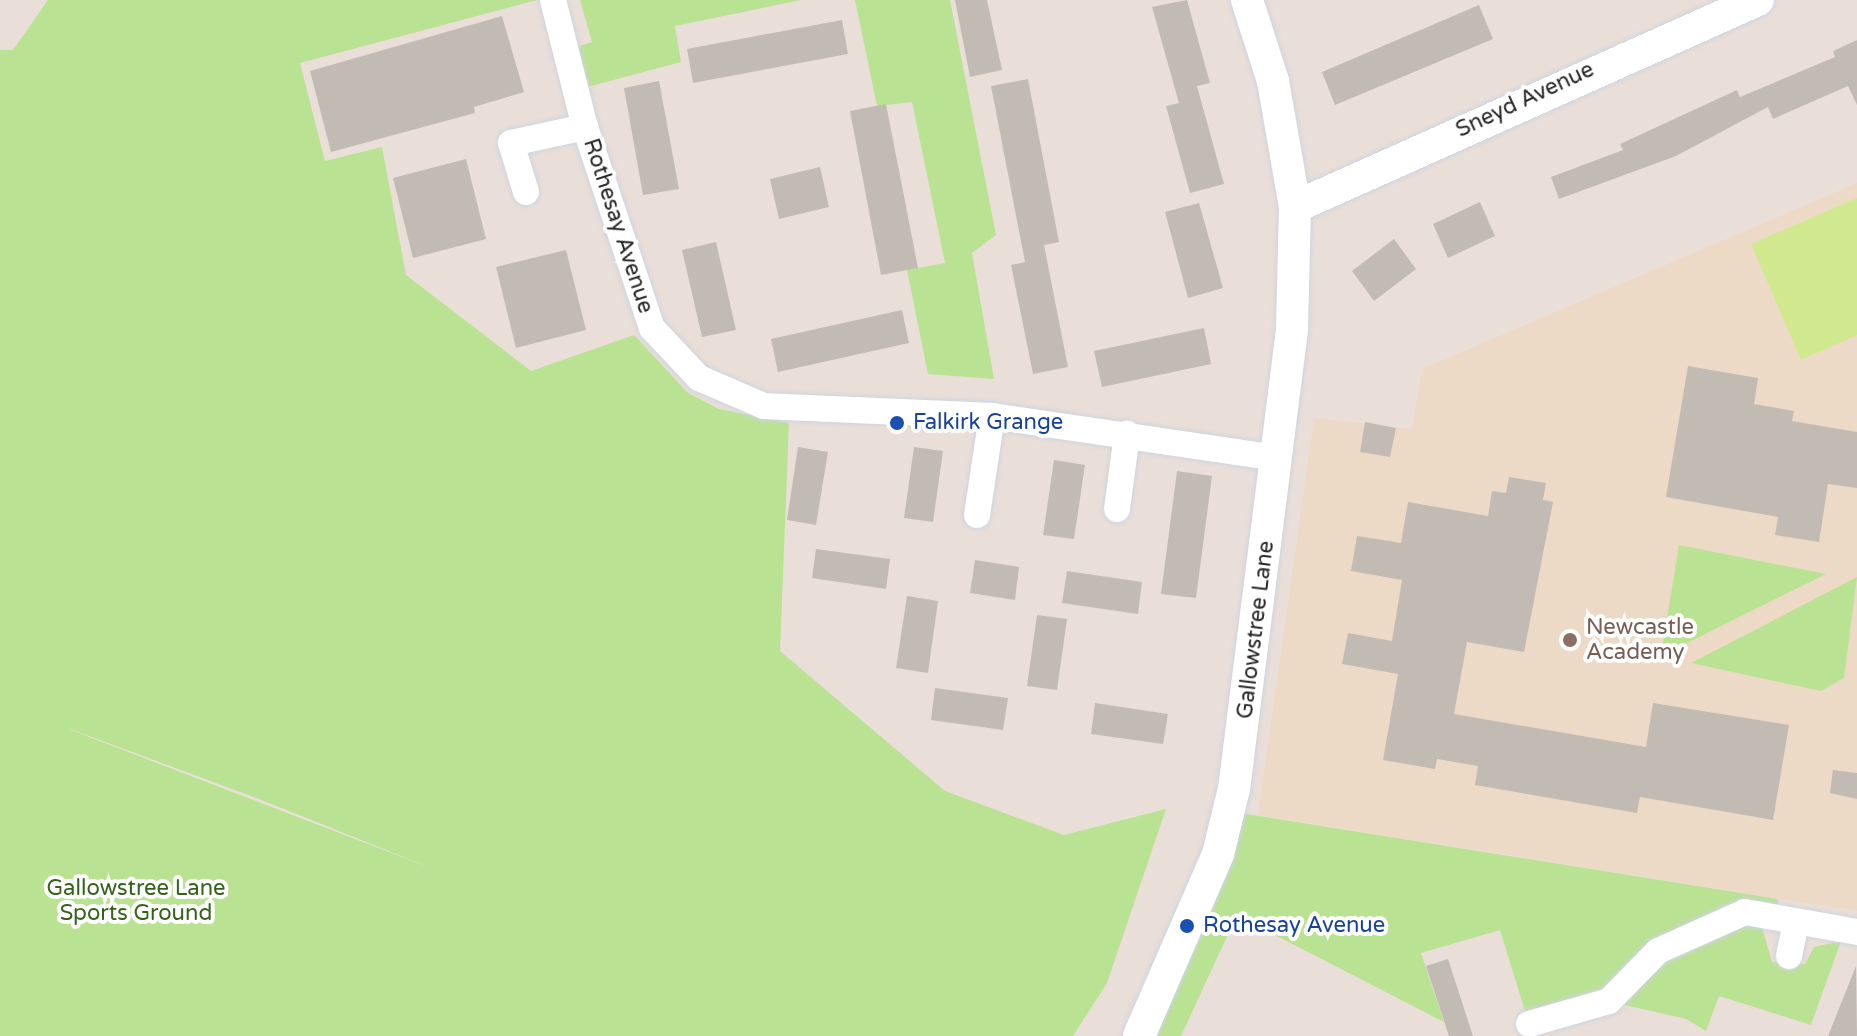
<!DOCTYPE html>
<style>
body{margin:0}
#map{position:relative;width:1857px;height:1036px;overflow:hidden;background:#eadfd8;font-family:"Varela Round",sans-serif}
div>[style]{position:absolute}
.education>*{inset:0;background:#ecdac6}
.green>*{inset:0;background:#bae293}
.pitch>*{inset:0;background:#d0e98e}
.building>*{inset:0;background:#c2bbb4}
.roads{filter:drop-shadow(0 0 2px #cdd4e0) drop-shadow(0 0 2px #cdd4e0)}
.minor>*{height:26px;margin:-13px;padding:0 13px;transform-origin:13px;border-radius:13px;background:#fff}
.tertiary>*{height:32px;margin:-16px;padding:0 16px;transform-origin:16px;border-radius:16px;background:#fff}
.dots>*{width:22px;height:22px;translate:-50% -50%;box-sizing:border-box;border:4px solid #fff;border-radius:50%}
span{translate:-50% -50%;white-space:nowrap;text-align:center;line-height:1.15;-webkit-text-stroke:8px #fff;paint-order:stroke}
.street-label{font-size:22px;color:#272727}
.transit-label{font-size:22px;color:#164399}
.left{translate:0 -50%;text-align:left}
.education-label{font-size:22px;color:#785e54}
.park-label{font-size:22px;color:#336218}
</style>
<div id="map">
<div class="education">
<i style="clip-path:polygon(1857px 183px,1857px 911px,1258px 815px,1314px 418px,1412px 429px,1422px 369px)"></i>
</div>
<div class="green">
<i style="clip-path:polygon(evenodd,48px 0,537px 0,300px 63px,325px 161px,382px 147px,406px 275px,531px 371px,634px 335px,688px 393px,719px 409px,789px 423px,780px 651px,945px 791px,1064px 835px,1166px 809px,1107px 983px,1073px 1036px,0 1036px,0 50px,13px 50px,48px 0,70px 729px,259px 799px,436px 870px,71px 730px,70px 729px)"></i>
<i style="clip-path:polygon(580px 0,801px 0,675px 26px,681px 62px,576px 90px,566px 50px,592px 42px)"></i>
<i style="clip-path:polygon(855px 0,950px 0,996px 235px,972px 253px,994px 379px,928px 374px,907px 270px,945px 263px,912px 102px,877px 106px)"></i>
<i style="clip-path:polygon(1679px 545px,1826px 574px,1661px 656px)"></i>
<i style="clip-path:polygon(1857px 577px,1844px 678px,1821px 691px,1691px 663px)"></i>
<i style="clip-path:polygon(1228px 811px,1778px 899px,1778px 919px,1726px 918px,1609px 1001px,1529px 1024px,1500px 930px,1421px 953px,1444px 1022px,1269px 932px,1231px 928px,1181px 1036px,1139px 1036px)"></i>
<i style="clip-path:polygon(1736px 922px,1762px 927px,1772px 962px,1805px 964px,1814px 947px,1841px 941px,1811px 1025px,1719px 996px,1706px 1031px,1686px 1019px,1616px 1003px,1659px 961px)"></i>
</div>
<div class="pitch">
<i style="clip-path:polygon(1857px 198px,1857px 335px,1801px 360px,1751px 244px)"></i>
</div>
<div class="building">
<i style="clip-path:polygon(955px 0,987px 0,1002px 70px,970px 77px)"></i>
<i style="clip-path:polygon(1187px 0,1210px 83px,1197px 86px,1224px 184px,1190px 193px,1166px 106px,1179px 103px,1152px 7px)"></i>
<i style="clip-path:polygon(1479px 5px,1493px 39px,1335px 105px,1322px 72px)"></i>
<i style="clip-path:polygon(502px 16px,524px 92px,474px 107px,475px 113px,331px 152px,310px 71px)"></i>
<i style="clip-path:polygon(842px 20px,848px 54px,693px 83px,687px 49px)"></i>
<i style="clip-path:polygon(1857px 40px,1857px 105px,1848px 86px,1773px 119px,1768px 107px,1676px 156px,1559px 199px,1551px 177px,1623px 150px,1620px 144px,1737px 90px,1740px 97px,1835px 57px,1833px 51px)"></i>
<i style="clip-path:polygon(1028px 79px,1059px 242px,1044px 245px,1068px 367px,1033px 374px,1011px 265px,1025px 262px,991px 86px)"></i>
<i style="clip-path:polygon(659px 81px,679px 189px,643px 195px,624px 88px)"></i>
<i style="clip-path:polygon(886px 104px,918px 268px,881px 275px,850px 111px)"></i>
<i style="clip-path:polygon(466px 159px,486px 239px,413px 258px,393px 178px)"></i>
<i style="clip-path:polygon(820px 167px,829px 207px,779px 219px,770px 179px)"></i>
<i style="clip-path:polygon(1480px 202px,1495px 236px,1448px 258px,1433px 224px)"></i>
<i style="clip-path:polygon(1199px 203px,1223px 288px,1188px 298px,1165px 212px)"></i>
<i style="clip-path:polygon(1394px 239px,1416px 269px,1374px 301px,1352px 271px)"></i>
<i style="clip-path:polygon(716px 242px,736px 330px,702px 337px,682px 250px)"></i>
<i style="clip-path:polygon(566px 250px,586px 330px,516px 348px,496px 267px)"></i>
<i style="clip-path:polygon(902px 310px,909px 343px,778px 372px,771px 339px)"></i>
<i style="clip-path:polygon(1204px 328px,1211px 364px,1102px 387px,1094px 351px)"></i>
<i style="clip-path:polygon(1688px 366px,1758px 378px,1754px 404px,1794px 411px,1792px 421px,1857px 432px,1857px 488px,1828px 484px,1819px 542px,1775px 535px,1778px 517px,1666px 497px)"></i>
<i style="clip-path:polygon(1365px 422px,1396px 428px,1390px 457px,1360px 452px)"></i>
<i style="clip-path:polygon(798px 447px,828px 452px,816px 525px,787px 520px)"></i>
<i style="clip-path:polygon(914px 447px,943px 451px,933px 522px,904px 518px)"></i>
<i style="clip-path:polygon(1054px 460px,1085px 465px,1074px 539px,1043px 535px)"></i>
<i style="clip-path:polygon(1177px 471px,1212px 476px,1196px 598px,1161px 594px)"></i>
<i style="clip-path:polygon(1509px 477px,1546px 483px,1543px 500px,1553px 502px,1524px 652px,1467px 642px,1454px 714px,1646px 747px,1653px 703px,1789px 725px,1773px 820px,1640px 797px,1637px 813px,1475px 785px,1478px 766px,1437px 759px,1435px 769px,1383px 760px,1398px 674px,1342px 664px,1348px 633px,1392px 641px,1402px 580px,1351px 571px,1357px 536px,1401px 543px,1408px 502px,1488px 516px,1492px 491px,1506px 493px)"></i>
<i style="clip-path:polygon(816px 549px,890px 559px,886px 589px,812px 578px)"></i>
<i style="clip-path:polygon(975px 560px,1019px 567px,1015px 600px,970px 593px)"></i>
<i style="clip-path:polygon(1067px 571px,1142px 582px,1138px 614px,1062px 603px)"></i>
<i style="clip-path:polygon(907px 596px,938px 601px,928px 673px,896px 668px)"></i>
<i style="clip-path:polygon(1037px 615px,1067px 619px,1057px 690px,1027px 686px)"></i>
<i style="clip-path:polygon(935px 688px,1008px 698px,1003px 730px,931px 720px)"></i>
<i style="clip-path:polygon(1095px 703px,1168px 714px,1163px 744px,1091px 734px)"></i>
<i style="clip-path:polygon(1833px 770px,1857px 773px,1857px 799px,1830px 793px)"></i>
<i style="clip-path:polygon(1448px 959px,1473px 1036px,1449px 1036px,1426px 966px)"></i>
<i style="clip-path:polygon(1856px 966px,1857px 1036px,1828px 1036px)"></i>
</div>
<div class="roads">
<div class="minor">
<i style="left:553px;top:0;width:131px;rotate:75.9deg"></i>
<i style="left:585px;top:127px;width:212px;rotate:71.6deg"></i>
<i style="left:652px;top:328px;width:69px;rotate:46.8deg"></i>
<i style="left:699px;top:378px;width:71px;rotate:23.3deg"></i>
<i style="left:764px;top:406px;width:228px;rotate:2.5deg"></i>
<i style="left:992px;top:416px;width:288px;rotate:8.4deg"></i>
<i style="left:526px;top:192px;width:51px;rotate:-107deg"></i>
<i style="left:511px;top:143px;width:76px;rotate:-12.2deg"></i>
<i style="left:1117px;top:509px;width:76px;rotate:-82.4deg"></i>
<i style="left:977px;top:515px;width:100px;rotate:-81.4deg"></i>
<i style="left:1789px;top:956px;width:35px;rotate:-78deg"></i>
<i style="left:1529px;top:1024px;width:83px;rotate:-16deg"></i>
<i style="left:1609px;top:1001px;width:70px;rotate:-45.6deg"></i>
<i style="left:1658px;top:951px;width:95px;rotate:-24.1deg"></i>
<i style="left:1745px;top:912px;width:114px;rotate:10.1deg"></i>
</div>
<div class="tertiary">
<i style="left:1295px;top:207px;width:507px;rotate:-24.09deg"></i>
<i style="left:1139px;top:1036px;width:198px;rotate:-66.5deg"></i>
<i style="left:1218px;top:854px;width:67px;rotate:-76.2deg"></i>
<i style="left:1234px;top:789px;width:464px;rotate:-82.8deg"></i>
<i style="left:1292px;top:329px;width:122px;rotate:-88.6deg"></i>
<i style="left:1295px;top:207px;width:128px;rotate:-99.9deg"></i>
<i style="left:1273px;top:81px;width:85px;rotate:-107.8deg"></i>
</div>
</div>
<div class="dots">
<i style="left:897px;top:423px;background:#1a4fb4"></i>
<i style="left:1570px;top:640px;background:#8d6e63"></i>
<i style="left:1187px;top:926px;background:#1a4fb4"></i>
</div>
<div class="street-label">
<span style="left:1525px;top:100px;rotate:-25deg">Sneyd Avenue</span>
<span style="left:618px;top:226px;rotate:72deg">Rothesay Avenue</span>
<span style="left:1256px;top:630px;rotate:-83deg">Gallowstree Lane</span>
</div>
<div class="transit-label">
<span class="left" style="left:913px;top:423px">Falkirk Grange</span>
<span class="left" style="left:1203px;top:926px">Rothesay Avenue</span>
</div>
<div class="education-label">
<span class="left" style="left:1586px;top:640px">Newcastle<br>Academy</span>
</div>
<div class="park-label">
<span style="left:136px;top:901px">Gallowstree Lane<br>Sports Ground</span>
</div>
</div>
